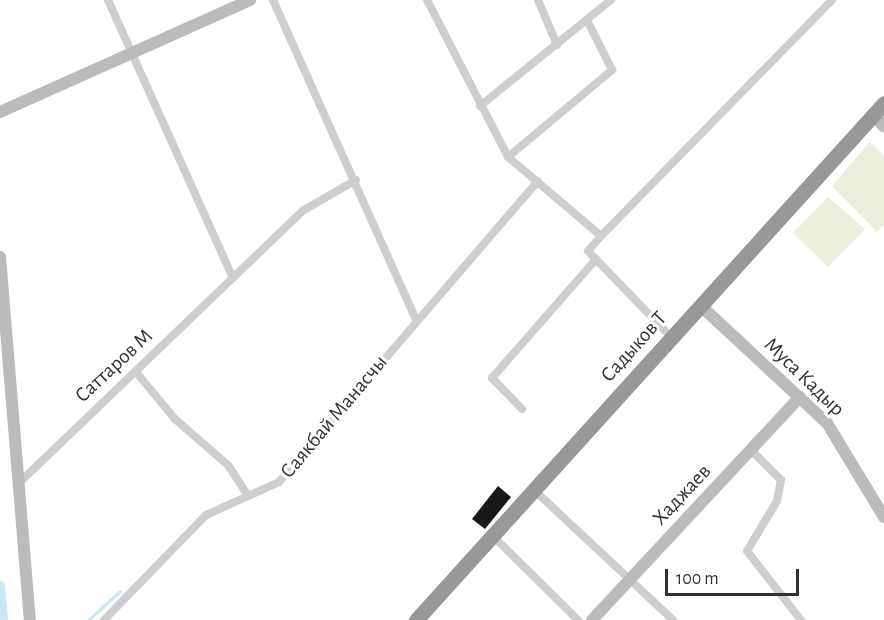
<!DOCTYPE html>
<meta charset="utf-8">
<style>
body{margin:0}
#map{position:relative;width:884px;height:620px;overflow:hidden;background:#fff;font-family:"Alegreya Sans",sans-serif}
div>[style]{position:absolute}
.green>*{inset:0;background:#eaefde}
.stream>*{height:3px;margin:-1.5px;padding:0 1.5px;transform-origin:1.5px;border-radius:1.5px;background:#c8e7f0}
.canal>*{height:9px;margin:-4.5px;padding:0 4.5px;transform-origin:4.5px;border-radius:4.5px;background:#c8e7f0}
.building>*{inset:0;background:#181818}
.street>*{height:8px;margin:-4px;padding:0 4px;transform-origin:4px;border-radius:4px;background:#cecece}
.secondary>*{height:12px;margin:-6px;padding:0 6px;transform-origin:6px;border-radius:6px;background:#bbb}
.highway>*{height:15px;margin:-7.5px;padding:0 7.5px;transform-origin:7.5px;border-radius:7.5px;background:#989898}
span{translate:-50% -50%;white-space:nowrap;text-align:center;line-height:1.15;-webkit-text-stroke:6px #fff;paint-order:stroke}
.street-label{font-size:21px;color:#313131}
.scale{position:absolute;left:665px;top:569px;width:134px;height:27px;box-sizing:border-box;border:3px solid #313131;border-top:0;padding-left:8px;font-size:18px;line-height:21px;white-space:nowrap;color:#313131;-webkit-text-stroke:4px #fff;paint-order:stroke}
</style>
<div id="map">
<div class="green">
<i style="clip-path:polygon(870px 142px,884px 156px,884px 225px,877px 232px,832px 186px)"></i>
<i style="clip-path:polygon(828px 197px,865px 229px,828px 267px,793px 233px)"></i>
</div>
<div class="stream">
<i style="left:88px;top:620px;width:43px;rotate:-42.2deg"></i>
</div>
<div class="canal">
<i style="left:0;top:585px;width:35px;rotate:85deg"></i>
</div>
<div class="building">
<i style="clip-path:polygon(498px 486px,511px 497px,485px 529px,472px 519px)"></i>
</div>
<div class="street">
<i style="left:108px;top:0;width:303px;rotate:65.8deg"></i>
<i style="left:273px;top:0;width:350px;rotate:65.9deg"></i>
<i style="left:427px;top:0;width:177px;rotate:62.7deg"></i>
<i style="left:508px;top:157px;width:122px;rotate:40.3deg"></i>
<i style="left:601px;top:236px;width:20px;rotate:131deg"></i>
<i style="left:588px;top:251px;width:121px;rotate:46deg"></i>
<i style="left:538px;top:0;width:49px;rotate:67.1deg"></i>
<i style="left:480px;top:106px;width:169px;rotate:-39deg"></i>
<i style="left:508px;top:157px;width:136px;rotate:-39.9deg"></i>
<i style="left:612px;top:70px;width:56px;rotate:-116.6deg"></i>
<i style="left:601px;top:236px;width:330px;rotate:-45.6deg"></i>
<i style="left:136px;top:372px;width:61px;rotate:50.3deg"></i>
<i style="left:175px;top:419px;width:70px;rotate:41deg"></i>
<i style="left:228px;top:465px;width:37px;rotate:57deg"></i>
<i style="left:522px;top:409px;width:43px;rotate:-134.1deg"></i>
<i style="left:492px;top:378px;width:158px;rotate:-48.8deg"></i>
<i style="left:751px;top:450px;width:42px;rotate:45deg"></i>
<i style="left:781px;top:480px;width:21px;rotate:101deg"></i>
<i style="left:777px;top:501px;width:58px;rotate:121deg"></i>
<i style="left:747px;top:551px;width:88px;rotate:52deg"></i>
<i style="left:20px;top:482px;width:393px;rotate:-43.8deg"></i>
<i style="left:304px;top:210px;width:60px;rotate:-30deg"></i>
<i style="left:533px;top:489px;width:192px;rotate:43.1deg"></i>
<i style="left:492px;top:535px;width:121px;rotate:44.7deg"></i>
<i style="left:104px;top:620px;width:146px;rotate:-45.8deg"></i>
<i style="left:206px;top:515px;width:80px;rotate:-24.3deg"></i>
<i style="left:279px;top:482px;width:397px;rotate:-49.3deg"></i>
</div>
<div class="secondary">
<i style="left:0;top:112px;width:274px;rotate:-24.1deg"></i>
<i style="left:874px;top:114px;width:16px;rotate:52deg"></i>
<i style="left:0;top:257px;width:364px;rotate:85.3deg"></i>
<i style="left:701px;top:306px;width:172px;rotate:42.9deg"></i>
<i style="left:827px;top:423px;width:110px;rotate:58.8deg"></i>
<i style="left:592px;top:620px;width:305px;rotate:-47deg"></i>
</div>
<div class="highway">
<i style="left:416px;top:620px;width:697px;rotate:-47.85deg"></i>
</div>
<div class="street-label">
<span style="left:634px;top:347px;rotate:-48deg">Садыков Т</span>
<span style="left:114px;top:366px;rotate:-43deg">Саттаров М</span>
<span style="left:804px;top:377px;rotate:44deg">Муса Кадыр</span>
<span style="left:334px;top:417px;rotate:-50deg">Саякбай Манасчы</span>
<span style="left:682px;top:495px;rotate:-47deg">Хаджаев</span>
</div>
<div class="scale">100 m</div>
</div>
